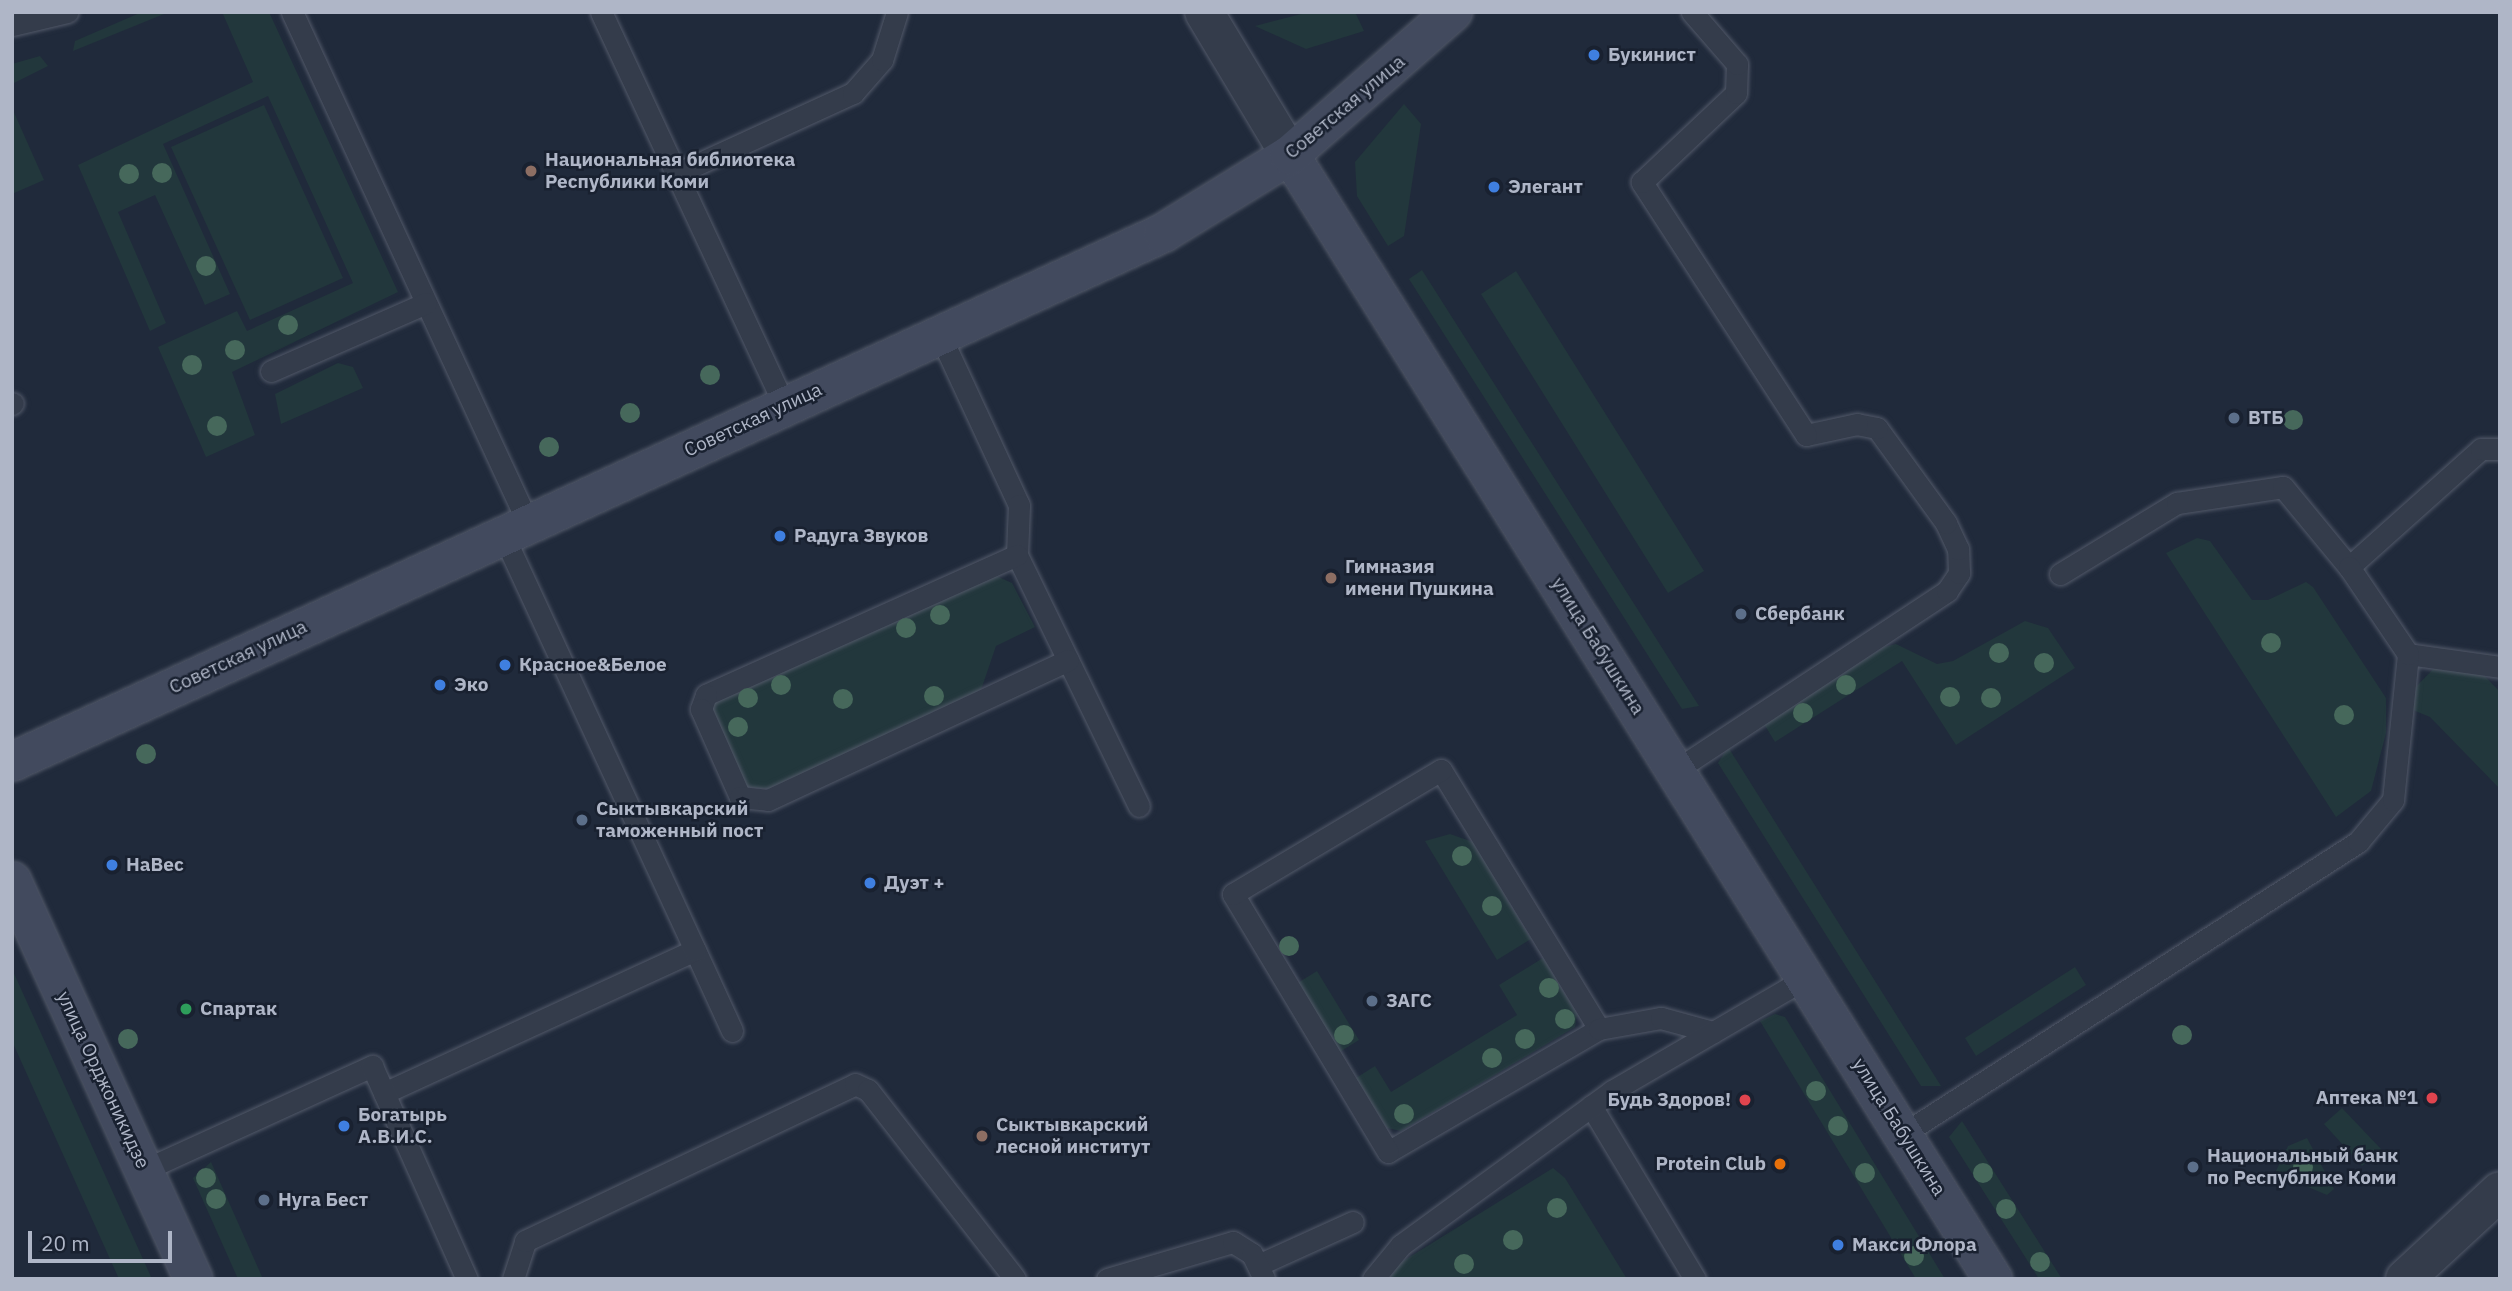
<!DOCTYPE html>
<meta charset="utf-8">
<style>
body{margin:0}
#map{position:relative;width:2512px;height:1291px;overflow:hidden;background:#202a3b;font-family:"IBM Plex Sans",sans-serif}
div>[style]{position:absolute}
.green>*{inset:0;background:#22373c}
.roads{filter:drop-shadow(0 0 2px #525969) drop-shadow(0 0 2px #525969)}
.lane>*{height:21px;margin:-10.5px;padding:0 10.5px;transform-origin:10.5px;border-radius:10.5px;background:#343c4b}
.street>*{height:38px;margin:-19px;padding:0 19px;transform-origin:19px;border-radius:19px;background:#343c4b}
.secondary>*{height:38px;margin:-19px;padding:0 19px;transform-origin:19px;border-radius:19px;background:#424a5e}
.trees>*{width:20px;height:20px;margin:-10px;border-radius:50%;background:#46685b}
.dots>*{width:19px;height:19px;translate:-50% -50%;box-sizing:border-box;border:4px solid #192130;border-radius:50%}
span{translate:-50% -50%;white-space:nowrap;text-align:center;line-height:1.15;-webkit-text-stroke:5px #192130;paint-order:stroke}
.poi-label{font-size:19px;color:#afb6c7;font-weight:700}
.left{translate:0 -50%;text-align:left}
.right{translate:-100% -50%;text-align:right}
.street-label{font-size:19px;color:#afb6c7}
.frame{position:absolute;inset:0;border:14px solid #afb6c7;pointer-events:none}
.scale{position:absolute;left:28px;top:1231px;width:144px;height:32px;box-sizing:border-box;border:4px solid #afb6c7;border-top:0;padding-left:9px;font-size:21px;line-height:24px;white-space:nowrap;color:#afb6c7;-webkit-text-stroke:5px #192130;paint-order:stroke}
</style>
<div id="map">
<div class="green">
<i style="clip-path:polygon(142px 12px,169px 12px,73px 51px,75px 41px)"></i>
<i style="clip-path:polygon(222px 12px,269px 12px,398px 292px,232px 372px,255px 435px,206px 457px,158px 347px,237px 311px,247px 331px,353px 283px,268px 96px,163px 144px,230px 294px,205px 305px,155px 195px,118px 212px,166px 323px,150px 331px,78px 165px,253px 82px)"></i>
<i style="clip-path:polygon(1309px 12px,1355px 12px,1364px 31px,1306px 49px,1255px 26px)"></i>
<i style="clip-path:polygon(40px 56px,48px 66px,12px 84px,12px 64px)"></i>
<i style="clip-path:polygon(1404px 104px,1421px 124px,1404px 236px,1388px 246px,1357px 196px,1355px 162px)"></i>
<i style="clip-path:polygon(264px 105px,343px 278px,250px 320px,171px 147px)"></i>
<i style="clip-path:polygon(12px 108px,44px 180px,12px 194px)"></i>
<i style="clip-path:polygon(1422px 270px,1699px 706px,1682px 709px,1409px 279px)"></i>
<i style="clip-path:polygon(1516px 271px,1704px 571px,1668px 593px,1481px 294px)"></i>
<i style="clip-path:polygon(338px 363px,353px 367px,363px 388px,281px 424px,275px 394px)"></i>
<i style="clip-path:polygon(2197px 538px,2210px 541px,2252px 600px,2268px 600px,2306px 582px,2313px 587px,2386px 698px,2386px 733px,2371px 791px,2336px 817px,2166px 553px)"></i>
<i style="clip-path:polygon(994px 575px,1012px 583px,1035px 627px,996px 646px,981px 690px,771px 789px,746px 787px,711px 716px,715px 701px)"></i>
<i style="clip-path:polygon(2025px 621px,2048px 628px,2075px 668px,1956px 745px,1902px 661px,1775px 742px,1764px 724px,1884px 647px,1896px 644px,1937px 664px,1953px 661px)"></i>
<i style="clip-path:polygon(2437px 665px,2479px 670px,2500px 692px,2500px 789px,2430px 717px,2413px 710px,2412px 691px)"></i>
<i style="clip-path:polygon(1728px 747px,1941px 1086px,1921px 1086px,1718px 763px)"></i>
<i style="clip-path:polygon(1450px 834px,1473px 842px,1531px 939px,1497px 960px,1425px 841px)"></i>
<i style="clip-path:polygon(1543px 958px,1577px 1014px,1575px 1027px,1401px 1131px,1387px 1128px,1356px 1078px,1375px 1066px,1391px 1092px,1517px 1015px,1499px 985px)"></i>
<i style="clip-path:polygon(2075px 967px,2086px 985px,1976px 1056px,1965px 1038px)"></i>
<i style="clip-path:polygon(12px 969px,152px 1279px,119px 1279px,12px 1041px)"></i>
<i style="clip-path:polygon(1317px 971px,1359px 1040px,1338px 1053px,1296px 984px)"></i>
<i style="clip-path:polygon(1775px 1014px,1785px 1017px,1945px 1279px,1916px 1279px,1760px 1021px)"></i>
<i style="clip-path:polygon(2342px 1108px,2381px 1149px,2362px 1166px,2324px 1124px)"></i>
<i style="clip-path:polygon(1962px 1121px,2062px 1279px,2039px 1279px,1949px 1137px)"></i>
<i style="clip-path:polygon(2307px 1138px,2334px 1189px,2327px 1195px,2275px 1173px,2288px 1146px)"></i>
<i style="clip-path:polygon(211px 1162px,263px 1279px,238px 1279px,193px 1178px)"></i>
<i style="clip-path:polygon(1553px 1168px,1565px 1178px,1627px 1279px,1389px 1279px,1400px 1263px)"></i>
</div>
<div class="roads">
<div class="lane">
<i style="left:292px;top:12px;width:563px;rotate:65.21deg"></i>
<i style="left:601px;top:12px;width:434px;rotate:65deg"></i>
<i style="left:12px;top:25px;width:57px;rotate:-13.3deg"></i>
<i style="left:676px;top:174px;width:195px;rotate:-24.6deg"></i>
<i style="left:853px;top:93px;width:44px;rotate:-48.7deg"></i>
<i style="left:882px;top:60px;width:50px;rotate:-72.6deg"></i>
<i style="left:940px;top:335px;width:187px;rotate:65.1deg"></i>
<i style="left:1019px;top:505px;width:50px;rotate:92.3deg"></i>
<i style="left:1017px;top:555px;width:279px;rotate:64.1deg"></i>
<i style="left:271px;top:371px;width:169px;rotate:-23.7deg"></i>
<i style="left:12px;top:404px;width:1px;rotate:-45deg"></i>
<i style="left:1017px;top:555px;width:341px;rotate:155.8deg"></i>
<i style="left:706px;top:695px;width:15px;rotate:110deg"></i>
<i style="left:701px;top:709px;width:96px;rotate:66.1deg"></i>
<i style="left:740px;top:797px;width:28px;rotate:6deg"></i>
<i style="left:768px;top:800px;width:331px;rotate:-25deg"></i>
<i style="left:2060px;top:574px;width:137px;rotate:-31.3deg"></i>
<i style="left:2177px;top:503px;width:107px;rotate:-8.6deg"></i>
<i style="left:2283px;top:487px;width:104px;rotate:50.5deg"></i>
<i style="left:2349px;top:567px;width:177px;rotate:-41.8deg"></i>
<i style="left:2481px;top:449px;width:19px"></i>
<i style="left:2408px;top:654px;width:93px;rotate:8deg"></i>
<i style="left:1441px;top:770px;width:303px;rotate:58.6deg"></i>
<i style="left:1599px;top:1029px;width:244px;rotate:149.8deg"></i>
<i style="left:1388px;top:1152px;width:301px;rotate:-121deg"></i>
<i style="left:1233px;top:894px;width:242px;rotate:-30.8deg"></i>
<i style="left:1676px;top:770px;width:325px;rotate:-33.4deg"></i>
<i style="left:1947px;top:591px;width:22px;rotate:-56deg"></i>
<i style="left:1959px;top:573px;width:24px;rotate:-92deg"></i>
<i style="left:1958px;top:549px;width:29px;rotate:-115deg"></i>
<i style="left:1946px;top:523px;width:117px;rotate:-126deg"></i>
<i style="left:1877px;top:428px;width:20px;rotate:-169deg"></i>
<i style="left:1857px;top:424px;width:52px;rotate:167.8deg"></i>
<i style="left:1806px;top:435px;width:302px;rotate:-123deg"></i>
<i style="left:1642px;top:182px;width:129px;rotate:-43.4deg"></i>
<i style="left:1736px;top:93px;width:29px;rotate:-88deg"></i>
<i style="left:1737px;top:64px;width:69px;rotate:-130.9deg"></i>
<i style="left:695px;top:950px;width:89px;rotate:65.4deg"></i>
<i style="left:1599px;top:1029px;width:63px;rotate:-10.1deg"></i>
<i style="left:1661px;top:1018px;width:54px;rotate:15.1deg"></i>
<i style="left:384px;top:1093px;width:342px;rotate:-24.7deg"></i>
<i style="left:695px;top:950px;width:457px;rotate:-114.8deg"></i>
<i style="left:1591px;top:1106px;width:202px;rotate:59deg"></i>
<i style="left:1903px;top:1134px;width:541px;rotate:-32.69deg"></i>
<i style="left:2358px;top:842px;width:55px;rotate:-50.2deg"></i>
<i style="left:2393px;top:800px;width:147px;rotate:-84.1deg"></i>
<i style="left:2408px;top:654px;width:105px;rotate:-124.1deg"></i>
<i style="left:144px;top:1170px;width:251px;rotate:-24.5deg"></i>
<i style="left:372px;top:1066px;width:233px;rotate:66deg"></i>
<i style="left:1258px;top:1265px;width:104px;rotate:-24.4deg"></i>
<i style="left:513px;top:1279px;width:40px;rotate:-72deg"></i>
<i style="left:525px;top:1241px;width:365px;rotate:-25.4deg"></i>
<i style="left:855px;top:1084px;width:14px;rotate:25deg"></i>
<i style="left:868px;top:1090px;width:239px;rotate:52.1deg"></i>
<i style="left:1107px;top:1279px;width:131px;rotate:-16.4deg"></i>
<i style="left:1233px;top:1242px;width:22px;rotate:32deg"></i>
<i style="left:1252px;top:1254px;width:28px;rotate:64deg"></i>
<i style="left:1373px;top:1279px;width:44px;rotate:-50.5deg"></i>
<i style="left:1401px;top:1245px;width:261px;rotate:-36.1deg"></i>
<i style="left:1612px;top:1091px;width:225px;rotate:-30.2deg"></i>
</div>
<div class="street">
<i style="left:1204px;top:12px;width:167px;rotate:59deg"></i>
<i style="left:2405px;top:1279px;width:129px;rotate:-42.8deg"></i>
</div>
<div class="secondary">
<i style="left:1290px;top:155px;width:1326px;rotate:57.98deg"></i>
<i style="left:12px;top:762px;width:1267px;rotate:-24.68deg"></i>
<i style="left:1163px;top:233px;width:149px;rotate:-31.6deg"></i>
<i style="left:1290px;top:155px;width:217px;rotate:-41.3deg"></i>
<i style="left:12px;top:881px;width:437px;rotate:65.5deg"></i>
</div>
</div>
<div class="trees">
<i style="left:162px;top:173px"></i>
<i style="left:129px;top:174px"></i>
<i style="left:206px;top:266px"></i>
<i style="left:288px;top:325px"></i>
<i style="left:235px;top:350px"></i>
<i style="left:192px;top:365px"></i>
<i style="left:710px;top:375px"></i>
<i style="left:630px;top:413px"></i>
<i style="left:2293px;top:420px"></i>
<i style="left:217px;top:426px"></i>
<i style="left:549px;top:447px"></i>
<i style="left:940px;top:615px"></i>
<i style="left:906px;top:628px"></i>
<i style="left:2271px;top:643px"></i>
<i style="left:1999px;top:653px"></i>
<i style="left:2044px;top:663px"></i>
<i style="left:781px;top:685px"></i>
<i style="left:1846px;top:685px"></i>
<i style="left:934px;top:696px"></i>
<i style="left:1950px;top:697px"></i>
<i style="left:748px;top:698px"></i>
<i style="left:1991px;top:698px"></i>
<i style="left:843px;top:699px"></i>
<i style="left:1803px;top:713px"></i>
<i style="left:2344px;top:715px"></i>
<i style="left:738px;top:727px"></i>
<i style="left:146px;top:754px"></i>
<i style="left:1462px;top:856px"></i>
<i style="left:1492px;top:906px"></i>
<i style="left:1289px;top:946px"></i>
<i style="left:1549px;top:988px"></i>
<i style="left:1565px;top:1019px"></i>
<i style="left:1344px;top:1035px"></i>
<i style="left:2182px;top:1035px"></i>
<i style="left:128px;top:1039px"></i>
<i style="left:1525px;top:1039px"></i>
<i style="left:1492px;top:1058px"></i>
<i style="left:1816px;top:1091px"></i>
<i style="left:1404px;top:1114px"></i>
<i style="left:1838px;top:1126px"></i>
<i style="left:2303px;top:1167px"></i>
<i style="left:1865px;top:1173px"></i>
<i style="left:1983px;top:1173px"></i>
<i style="left:206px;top:1178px"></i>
<i style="left:216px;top:1199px"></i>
<i style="left:1557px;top:1208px"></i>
<i style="left:2006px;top:1209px"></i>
<i style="left:1513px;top:1240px"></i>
<i style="left:1914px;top:1256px"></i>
<i style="left:2040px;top:1262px"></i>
<i style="left:1464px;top:1264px"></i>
</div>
<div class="dots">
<i style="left:1594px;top:55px;background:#3f7fe0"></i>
<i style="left:531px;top:171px;background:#8d6e63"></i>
<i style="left:1494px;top:187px;background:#3f7fe0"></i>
<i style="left:2234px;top:418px;background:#5c6f8a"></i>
<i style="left:780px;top:536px;background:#3f7fe0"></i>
<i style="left:1331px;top:578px;background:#8d6e63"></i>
<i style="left:1741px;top:614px;background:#5c6f8a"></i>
<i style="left:505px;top:665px;background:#3f7fe0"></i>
<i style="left:440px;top:685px;background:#3f7fe0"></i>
<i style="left:582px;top:820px;background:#5c6f8a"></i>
<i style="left:112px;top:865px;background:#3f7fe0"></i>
<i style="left:870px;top:883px;background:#3f7fe0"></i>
<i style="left:1372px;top:1001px;background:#5c6f8a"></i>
<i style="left:186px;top:1009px;background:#2e9e5b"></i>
<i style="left:2432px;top:1098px;background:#e0444e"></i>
<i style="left:1745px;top:1100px;background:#e0444e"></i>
<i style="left:344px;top:1126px;background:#3f7fe0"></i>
<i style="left:982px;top:1136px;background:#8d6e63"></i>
<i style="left:1780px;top:1164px;background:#e8710a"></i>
<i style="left:2193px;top:1167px;background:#5c6f8a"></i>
<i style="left:264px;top:1200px;background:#5c6f8a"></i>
<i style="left:1838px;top:1245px;background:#3f7fe0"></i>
</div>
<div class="poi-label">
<span class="left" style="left:1608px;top:55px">Букинист</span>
<span class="left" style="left:545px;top:171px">Национальная библиотека<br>Республики Коми</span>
<span class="left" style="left:1508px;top:187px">Элегант</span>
<span class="left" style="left:2248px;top:418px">ВТБ</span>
<span class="left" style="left:794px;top:536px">Радуга Звуков</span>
<span class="left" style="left:1345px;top:578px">Гимназия<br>имени Пушкина</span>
<span class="left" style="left:1755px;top:614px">Сбербанк</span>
<span class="left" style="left:519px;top:665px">Красное&amp;Белое</span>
<span class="left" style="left:454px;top:685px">Эко</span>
<span class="left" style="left:596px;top:820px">Сыктывкарский<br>таможенный пост</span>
<span class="left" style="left:126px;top:865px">НаВес</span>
<span class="left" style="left:884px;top:883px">Дуэт +</span>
<span class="left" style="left:1386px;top:1001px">ЗАГС</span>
<span class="left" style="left:200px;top:1009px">Спартак</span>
<span class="right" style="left:2418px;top:1098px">Аптека №1</span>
<span class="right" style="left:1731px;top:1100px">Будь Здоров!</span>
<span class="left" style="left:358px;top:1126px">Богатырь<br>А.В.И.С.</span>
<span class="left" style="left:996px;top:1136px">Сыктывкарский<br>лесной институт</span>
<span class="left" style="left:2207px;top:1167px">Национальный банк<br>по Республике Коми</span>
<span class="right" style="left:1766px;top:1164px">Protein Club</span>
<span class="left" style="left:278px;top:1200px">Нуга Бест</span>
<span class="left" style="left:1852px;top:1245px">Макси Флора</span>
</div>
<div class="street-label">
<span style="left:1345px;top:107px;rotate:-40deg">Советская улица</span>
<span style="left:753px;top:420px;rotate:-25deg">Советская улица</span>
<span style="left:1598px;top:646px;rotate:58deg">улица Бабушкина</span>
<span style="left:238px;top:657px;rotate:-25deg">Советская улица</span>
<span style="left:103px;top:1080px;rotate:65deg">улица Орджоникидзе</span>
<span style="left:1899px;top:1127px;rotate:58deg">улица Бабушкина</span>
</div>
<div class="frame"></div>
<div class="scale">20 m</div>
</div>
